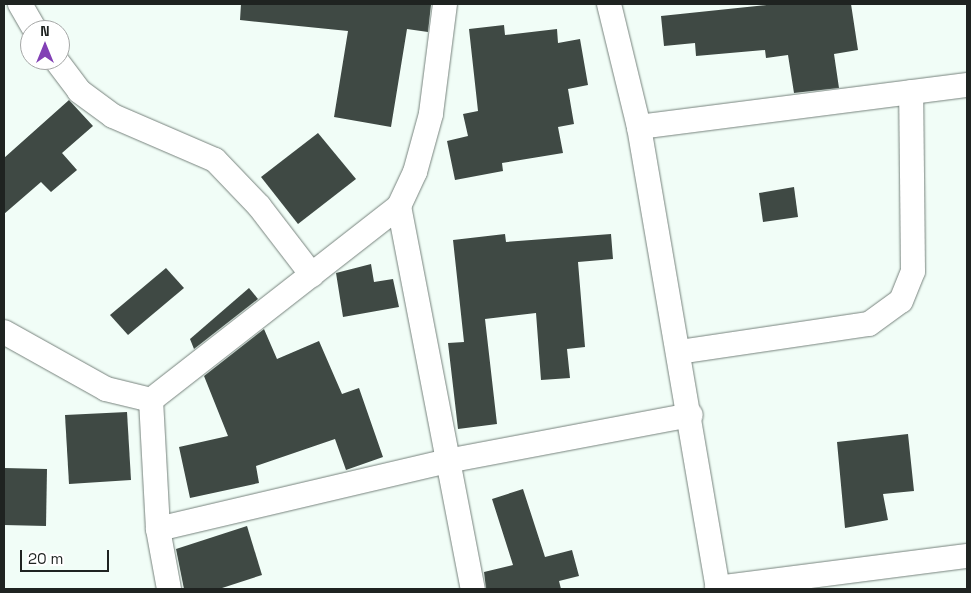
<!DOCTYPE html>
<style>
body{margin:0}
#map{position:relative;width:971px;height:593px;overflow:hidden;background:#f1fdf7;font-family:"Space Grotesk",sans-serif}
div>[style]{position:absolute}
.building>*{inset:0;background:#3f4944}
.roads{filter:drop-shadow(0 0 1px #77837d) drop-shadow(0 0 1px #77837d)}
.street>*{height:24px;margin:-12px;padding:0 12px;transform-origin:12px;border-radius:12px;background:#fff}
span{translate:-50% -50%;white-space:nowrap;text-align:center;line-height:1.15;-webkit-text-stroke:5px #fff;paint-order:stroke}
.frame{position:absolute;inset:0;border:5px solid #1f2321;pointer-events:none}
.north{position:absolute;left:20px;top:20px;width:50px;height:50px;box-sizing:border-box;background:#fff;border:1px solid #a5a7a6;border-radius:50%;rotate:0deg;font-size:14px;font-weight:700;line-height:20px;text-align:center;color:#1f2321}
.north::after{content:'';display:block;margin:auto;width:18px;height:22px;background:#8240b5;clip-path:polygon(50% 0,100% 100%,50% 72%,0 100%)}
.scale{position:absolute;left:20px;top:550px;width:89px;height:22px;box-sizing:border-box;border:2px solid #1f2321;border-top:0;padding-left:6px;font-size:15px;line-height:18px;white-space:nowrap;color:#1f2321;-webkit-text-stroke:4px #fff;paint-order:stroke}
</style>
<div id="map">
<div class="building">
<i style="clip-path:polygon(241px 4px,431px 5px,428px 32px,407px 29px,391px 127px,334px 117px,348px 31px,240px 20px)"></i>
<i style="clip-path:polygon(776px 4px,851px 4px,858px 50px,834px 54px,839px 88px,794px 93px,788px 55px,766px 58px,765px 50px,696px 56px,695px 43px,664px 46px,661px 16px)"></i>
<i style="clip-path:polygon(504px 25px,505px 35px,557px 29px,558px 43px,580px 39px,588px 85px,568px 89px,574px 124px,558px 127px,563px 153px,502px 163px,503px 171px,455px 180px,447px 141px,468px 136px,463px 114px,478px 111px,469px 29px)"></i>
<i style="clip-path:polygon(69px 100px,93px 126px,62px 153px,77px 170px,51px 192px,41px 182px,4px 214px,4px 158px)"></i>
<i style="clip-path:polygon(318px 133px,356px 179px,298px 224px,261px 177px)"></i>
<i style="clip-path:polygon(794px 187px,798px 217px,763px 222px,759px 193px)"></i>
<i style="clip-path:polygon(505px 234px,506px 242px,611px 234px,613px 259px,578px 262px,585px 347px,567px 349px,570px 378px,541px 380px,536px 313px,485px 319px,497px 424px,458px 429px,448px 343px,464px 342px,453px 240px)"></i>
<i style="clip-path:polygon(371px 264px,374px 282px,393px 279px,399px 307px,343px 317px,336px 273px)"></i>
<i style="clip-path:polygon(166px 268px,184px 288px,128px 335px,110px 315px)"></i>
<i style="clip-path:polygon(249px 288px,258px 299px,194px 349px,190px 339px)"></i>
<i style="clip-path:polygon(264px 329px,277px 359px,319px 341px,342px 394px,359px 388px,383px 457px,346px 470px,335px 439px,256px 466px,259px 483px,190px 498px,179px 447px,228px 436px,204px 376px)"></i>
<i style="clip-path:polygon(127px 412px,131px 480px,69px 484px,65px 415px)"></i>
<i style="clip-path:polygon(908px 434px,914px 491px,883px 494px,888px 520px,845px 528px,837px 442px)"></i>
<i style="clip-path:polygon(4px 468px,47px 469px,46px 526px,4px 525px)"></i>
<i style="clip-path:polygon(523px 489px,545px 557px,572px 550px,579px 576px,559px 581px,561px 589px,486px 589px,484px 572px,513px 565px,492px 499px)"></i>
<i style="clip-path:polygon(247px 526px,262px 575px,219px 589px,184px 589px,176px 549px)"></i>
</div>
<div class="roads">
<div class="street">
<i style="left:20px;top:4px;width:30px;rotate:60deg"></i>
<i style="left:445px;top:4px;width:111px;rotate:97.3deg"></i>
<i style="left:431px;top:114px;width:60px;rotate:105.4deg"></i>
<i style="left:415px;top:172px;width:38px;rotate:115deg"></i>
<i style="left:399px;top:206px;width:390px;rotate:79.1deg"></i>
<i style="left:609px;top:4px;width:127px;rotate:76.3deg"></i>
<i style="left:639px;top:127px;width:469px;rotate:80.3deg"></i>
<i style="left:56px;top:60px;width:39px;rotate:53deg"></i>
<i style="left:79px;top:91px;width:42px;rotate:36.3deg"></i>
<i style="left:113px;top:116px;width:111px;rotate:23.3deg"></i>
<i style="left:215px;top:160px;width:64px;rotate:46.3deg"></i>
<i style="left:259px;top:206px;width:87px;rotate:52.5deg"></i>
<i style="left:639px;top:127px;width:331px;rotate:-7.3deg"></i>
<i style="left:4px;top:332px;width:117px;rotate:29.2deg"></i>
<i style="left:106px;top:389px;width:46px;rotate:13.7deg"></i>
<i style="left:151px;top:400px;width:315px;rotate:-38deg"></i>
<i style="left:679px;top:352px;width:192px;rotate:-8.4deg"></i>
<i style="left:869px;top:324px;width:39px;rotate:-36deg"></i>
<i style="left:901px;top:301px;width:32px;rotate:-68deg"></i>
<i style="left:913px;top:271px;width:179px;rotate:-90.6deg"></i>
<i style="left:151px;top:400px;width:129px;rotate:86.9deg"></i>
<i style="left:158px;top:529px;width:61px;rotate:79.6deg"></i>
<i style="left:158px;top:529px;width:297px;rotate:-13.2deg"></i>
<i style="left:447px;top:461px;width:248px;rotate:-10.7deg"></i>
<i style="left:717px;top:588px;width:252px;rotate:-7.3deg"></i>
</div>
</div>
<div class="frame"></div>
<div class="north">N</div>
<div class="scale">20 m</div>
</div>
